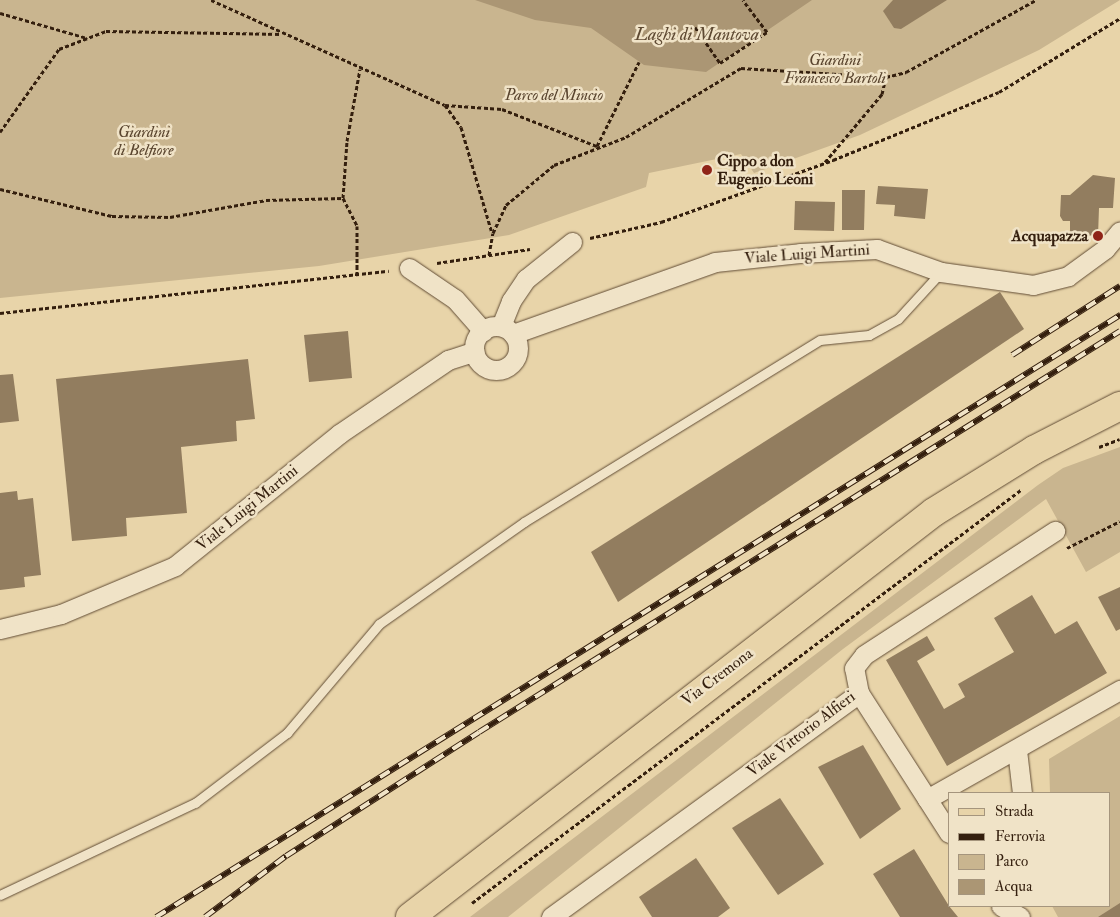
<!DOCTYPE html>
<style>
body{margin:0}
#map{position:relative;width:1120px;height:917px;overflow:hidden;background:#e8d4a9;font-family:"IM FELL Double Pica",serif}
div>[style]{position:absolute}
.green>*{inset:0;background:#c9b58f}
.water>*{inset:0;background:#ab9674}
.building>*{inset:0;background:#927d5f}
.path>*{height:3px;margin-top:-1.5px;transform-origin:0;background:repeating-linear-gradient(90deg,#341f0e 0 4px,transparent 0 6.5px)}
.roads{filter:drop-shadow(0 0 1px #614c35) drop-shadow(0 0 1px #614c35)}
.lane>*{height:9px;margin:-4.5px;padding:0 4.5px;transform-origin:4.5px;border-radius:4.5px;background:#f0e3c7}
.street>*{height:19px;margin:-9.5px;padding:0 9.5px;transform-origin:9.5px;border-radius:9.5px;background:#f0e3c7}
.street>.ring{margin:-9.5px;padding:0;box-sizing:content-box;background:none;border:19px solid #f0e3c7;border-radius:50%}
.primary>*{height:28px;margin:-14px;padding:0 14px;transform-origin:14px;border-radius:14px;background:#e8d4a9}
.rail>*{height:5.5px;margin-top:-2.75px;transform-origin:0;background:repeating-linear-gradient(90deg,#f0e3c7 0 11px,#341f0e 0 22px);box-sizing:border-box;border-block:1px solid #341f0e}
.dots>*{width:14px;height:14px;translate:-50% -50%;box-sizing:border-box;border:2px solid #f0e3c7;border-radius:50%}
span{translate:-50% -50%;white-space:nowrap;text-align:center;line-height:1.15;-webkit-text-stroke:5px #f0e3c7;paint-order:stroke}
.park-label{font-size:16px;color:#59442e;font-style:italic}
.poi-label{font-size:16px;color:#341f0e;font-weight:700}
.left{translate:0 -50%;text-align:left}
.right{translate:-100% -50%;text-align:right}
.street-label{font-size:16px;color:#341f0e}
.water-label{font-size:18px;color:#5e4932;font-style:italic}
.legend{position:absolute;left:948px;top:792px;width:162px;height:115px;box-sizing:border-box;background:#f0e3c7;border:1px solid #a5957d;margin:0;padding:6px 9px;list-style:none;font-size:15px;color:#341f0e}
.legend li{display:flex;align-items:center;gap:10px;height:25px}
.legend b{width:25px;border:1px solid #a5957d}
</style>
<div id="map">
<div class="green">
<i style="clip-path:polygon(0 0,1120px 0,1039px 50px,860px 135px,754px 173px,741px 154px,649px 173px,646px 187px,509px 235px,319px 266px,0 298px)"></i>
<i style="clip-path:polygon(1120px 447px,1120px 552px,1086px 572px,1046px 499px,843px 649px,508px 917px,470px 917px,1038px 485px,1063px 468px)"></i>
<i style="clip-path:polygon(1120px 716px,1120px 917px,1058px 917px,1052px 906px,1109px 906px,1109px 793px,1050px 793px,1049px 759px)"></i>
</div>
<div class="water">
<i style="clip-path:polygon(475px 0,812px 0,706px 72px,644px 65px,591px 28px,535px 20px)"></i>
</div>
<div class="building">
<i style="clip-path:polygon(893px 0,947px 0,901px 29px,894px 28px,883px 11px)"></i>
<i style="clip-path:polygon(1093px 175px,1115px 178px,1113px 208px,1099px 208px,1098px 236px,1070px 235px,1070px 221px,1063px 221px,1060px 216px,1061px 195px,1070px 195px)"></i>
<i style="clip-path:polygon(878px 186px,928px 189px,925px 219px,894px 216px,895px 205px,876px 204px)"></i>
<i style="clip-path:polygon(842px 190px,865px 190px,864px 230px,842px 230px)"></i>
<i style="clip-path:polygon(795px 201px,835px 202px,834px 231px,794px 230px)"></i>
<i style="clip-path:polygon(1000px 292px,1024px 329px,618px 602px,591px 552px)"></i>
<i style="clip-path:polygon(348px 331px,352px 378px,309px 382px,304px 335px)"></i>
<i style="clip-path:polygon(248px 359px,255px 419px,236px 421px,237px 441px,181px 447px,187px 513px,126px 518px,127px 536px,72px 541px,56px 379px)"></i>
<i style="clip-path:polygon(13px 374px,19px 421px,0 423px,0 375px)"></i>
<i style="clip-path:polygon(17px 491px,18px 500px,33px 498px,41px 575px,24px 577px,25px 587px,0 590px,0 493px)"></i>
<i style="clip-path:polygon(1120px 587px,1120px 629px,1116px 631px,1098px 597px)"></i>
<i style="clip-path:polygon(1032px 595px,1055px 634px,1077px 621px,1107px 673px,947px 766px,886px 660px,927px 636px,935px 650px,917px 661px,944px 709px,965px 697px,958px 684px,1014px 652px,994px 618px)"></i>
<i style="clip-path:polygon(863px 745px,901px 809px,860px 839px,818px 767px)"></i>
<i style="clip-path:polygon(780px 798px,824px 864px,778px 895px,732px 828px)"></i>
<i style="clip-path:polygon(914px 849px,949px 906px,958px 917px,900px 917px,873px 874px)"></i>
<i style="clip-path:polygon(696px 858px,730px 908px,718px 917px,652px 917px,639px 897px)"></i>
<i style="clip-path:polygon(1120px 903px,1120px 917px,1098px 917px)"></i>
</div>
<div class="path">
<i style="left:211px;top:0;width:256px;rotate:24.2deg"></i>
<i style="left:445px;top:105px;width:57px;rotate:4deg"></i>
<i style="left:502px;top:109px;width:102px;rotate:21.3deg"></i>
<i style="left:597px;top:146px;width:94px;rotate:-63.4deg"></i>
<i style="left:0;top:13px;width:91px;rotate:16deg"></i>
<i style="left:695px;top:27px;width:44px;rotate:55.2deg"></i>
<i style="left:720px;top:63px;width:56px;rotate:-33.4deg"></i>
<i style="left:767px;top:32px;width:40px;rotate:-127deg"></i>
<i style="left:445px;top:105px;width:27px;rotate:54deg"></i>
<i style="left:461px;top:127px;width:110px;rotate:73.7deg"></i>
<i style="left:0;top:132px;width:102px;rotate:-54.6deg"></i>
<i style="left:59px;top:49px;width:50px;rotate:-21deg"></i>
<i style="left:106px;top:31px;width:175px;rotate:1deg"></i>
<i style="left:825px;top:162px;width:89px;rotate:-50deg"></i>
<i style="left:882px;top:94px;width:17px;rotate:-77deg"></i>
<i style="left:0;top:189px;width:115px;rotate:13.6deg"></i>
<i style="left:112px;top:216px;width:58px;rotate:1deg"></i>
<i style="left:170px;top:217px;width:97px;rotate:-10deg"></i>
<i style="left:266px;top:200px;width:77px;rotate:-1.5deg"></i>
<i style="left:343px;top:198px;width:57px;rotate:-86deg"></i>
<i style="left:347px;top:141px;width:73px;rotate:-79.8deg"></i>
<i style="left:343px;top:198px;width:31px;rotate:63deg"></i>
<i style="left:357px;top:226px;width:49px;rotate:90deg"></i>
<i style="left:590px;top:238px;width:73px;rotate:-12.7deg"></i>
<i style="left:661px;top:222px;width:183px;rotate:-19.8deg"></i>
<i style="left:833px;top:160px;width:179px;rotate:-22.3deg"></i>
<i style="left:999px;top:92px;width:142px;rotate:-31.4deg"></i>
<i style="left:489px;top:255px;width:22px;rotate:-80deg"></i>
<i style="left:493px;top:233px;width:31px;rotate:-65deg"></i>
<i style="left:506px;top:205px;width:62px;rotate:-39.8deg"></i>
<i style="left:554px;top:165px;width:77px;rotate:-21.3deg"></i>
<i style="left:626px;top:137px;width:134px;rotate:-31deg"></i>
<i style="left:741px;top:68px;width:145px;rotate:3.6deg"></i>
<i style="left:886px;top:77px;width:21px;rotate:-14deg"></i>
<i style="left:906px;top:72px;width:149px;rotate:-29deg"></i>
<i style="left:437px;top:263px;width:94px;rotate:-8.6deg"></i>
<i style="left:0;top:313px;width:391px;rotate:-6.2deg"></i>
<i style="left:1099px;top:447px;width:22px;rotate:-21deg"></i>
<i style="left:1067px;top:548px;width:59px;rotate:-27deg"></i>
<i style="left:472px;top:903px;width:688px;rotate:-36.97deg"></i>
</div>
<div class="roads">
<div class="lane">
<i style="left:0;top:895px;width:216px;rotate:-25.3deg"></i>
<i style="left:195px;top:803px;width:116px;rotate:-37.3deg"></i>
<i style="left:287px;top:733px;width:143px;rotate:-49.8deg"></i>
<i style="left:379px;top:624px;width:177px;rotate:-35.1deg"></i>
<i style="left:524px;top:522px;width:347px;rotate:-31.6deg"></i>
<i style="left:820px;top:340px;width:49px;rotate:-5.8deg"></i>
<i style="left:869px;top:335px;width:33px;rotate:-29deg"></i>
<i style="left:898px;top:319px;width:64px;rotate:-47.5deg"></i>
</div>
<div class="street">
<i style="left:409px;top:268px;width:55px;rotate:34deg"></i>
<i style="left:455px;top:299px;width:43px;rotate:48.8deg"></i>
<i style="left:501px;top:326px;width:27px;rotate:-68deg"></i>
<i style="left:511px;top:301px;width:27px;rotate:-56deg"></i>
<i style="left:526px;top:279px;width:59px;rotate:-38.8deg"></i>
<i class="ring" style="left:474px;top:326px;width:25px;height:25px"></i>
<i style="left:513px;top:334px;width:214px;rotate:-19.6deg"></i>
<i style="left:715px;top:262px;width:85px;rotate:-6deg"></i>
<i style="left:800px;top:253px;width:77px;rotate:-3deg"></i>
<i style="left:877px;top:249px;width:68px;rotate:19.8deg"></i>
<i style="left:941px;top:272px;width:93px;rotate:8deg"></i>
<i style="left:1033px;top:285px;width:36px;rotate:-14deg"></i>
<i style="left:1068px;top:276px;width:46px;rotate:-36.1deg"></i>
<i style="left:1105px;top:249px;width:23px;rotate:-50deg"></i>
<i style="left:0;top:629px;width:63px;rotate:-13.8deg"></i>
<i style="left:61px;top:614px;width:124px;rotate:-22.8deg"></i>
<i style="left:175px;top:566px;width:211px;rotate:-38.8deg"></i>
<i style="left:339px;top:434px;width:132px;rotate:-34.2deg"></i>
<i style="left:448px;top:360px;width:28px;rotate:-18deg"></i>
<i style="left:1017px;top:750px;width:43px;rotate:83.4deg"></i>
<i style="left:927px;top:799px;width:222px;rotate:-29.5deg"></i>
<i style="left:949px;top:833px;width:166px;rotate:-122.7deg"></i>
<i style="left:859px;top:693px;width:25px;rotate:-101deg"></i>
<i style="left:854px;top:668px;width:16px;rotate:-52deg"></i>
<i style="left:864px;top:655px;width:228px;rotate:-33deg"></i>
<i style="left:1001px;top:906px;width:22px;rotate:30deg"></i>
<i style="left:551px;top:917px;width:381px;rotate:-36deg"></i>
</div>
<div class="primary">
<i style="left:410px;top:917px;width:662px;rotate:-37.7deg"></i>
<i style="left:934px;top:512px;width:118px;rotate:-31.8deg"></i>
<i style="left:1034px;top:450px;width:97px;rotate:-27.1deg"></i>
</div>
</div>
<div class="rail">
<i style="left:1012px;top:355px;width:128px;rotate:-32.6deg"></i>
<i style="left:156px;top:917px;width:1137px;rotate:-31.98deg"></i>
<i style="left:205px;top:917px;width:101px;rotate:-37deg"></i>
<i style="left:286px;top:856px;width:229px;rotate:-32.7deg"></i>
<i style="left:479px;top:732px;width:756px;rotate:-32.03deg"></i>
</div>
<div class="dots">
<i style="left:707px;top:170px;background:#8f2418"></i>
<i style="left:1098px;top:236px;background:#8f2418"></i>
</div>
<div class="park-label">
<span style="left:835px;top:69px">Giardini<br>Francesco Bartoli</span>
<span style="left:554px;top:95px">Parco del Mincio</span>
<span style="left:144px;top:141px">Giardini<br>di Belfiore</span>
</div>
<div class="poi-label">
<span class="left" style="left:717px;top:170px">Cippo a don<br>Eugenio Leoni</span>
<span class="right" style="left:1088px;top:236px">Acquapazza</span>
</div>
<div class="street-label">
<span style="left:807px;top:254px;rotate:-4deg">Viale Luigi Martini</span>
<span style="left:247px;top:508px;rotate:-39deg">Viale Luigi Martini</span>
<span style="left:717px;top:677px;rotate:-37deg">Via Cremona</span>
<span style="left:801px;top:734px;rotate:-37deg">Viale Vittorio Alfieri</span>
</div>
<div class="water-label">
<span style="left:697px;top:35px">Laghi di Mantova</span>
</div>
<ul class="legend">
<li><b style="height:6px;background:#e8d4a9"></b>Strada</li>
<li><b style="height:6px;background:#341f0e"></b>Ferrovia</li>
<li><b style="height:14px;background:#c9b58f"></b>Parco</li>
<li><b style="height:14px;background:#ab9674"></b>Acqua</li>
</ul>
</div>
